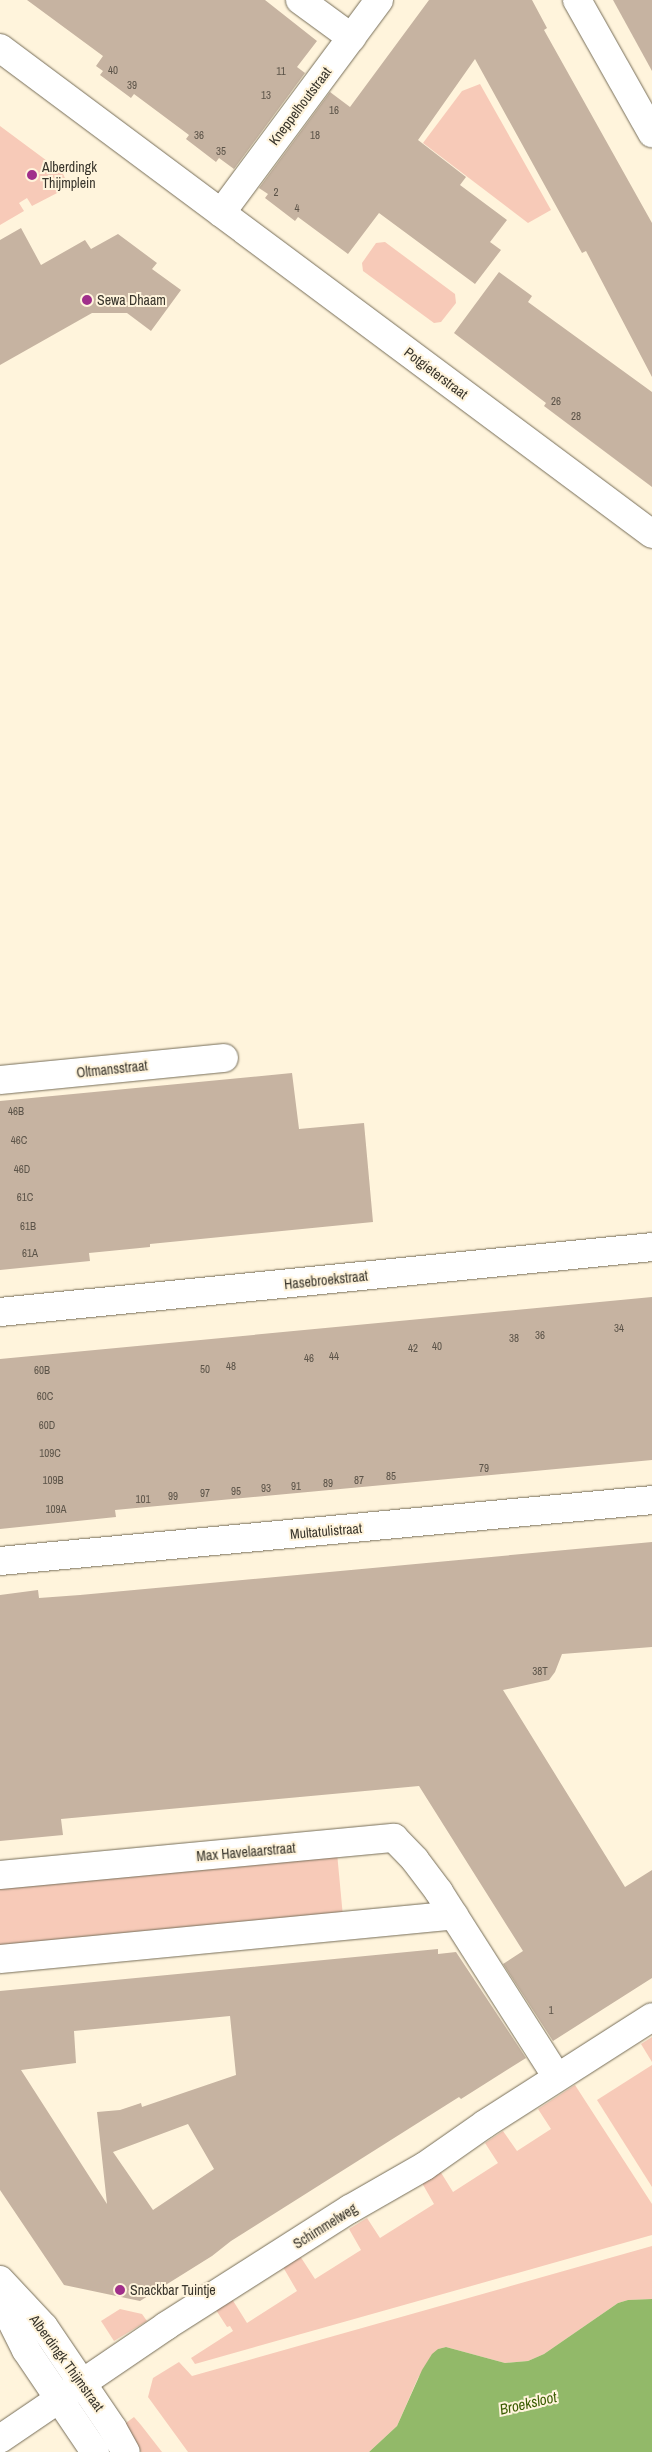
<!DOCTYPE html>
<style>
body{margin:0}
#map{position:relative;width:652px;height:2452px;overflow:hidden;background:#fff4dc;font-family:"Archivo Narrow",sans-serif}
div>[style]{position:absolute}
.green>*{inset:0;background:#f7cab8}
.water>*{inset:0;background:#92b969}
.building>*{inset:0;background:#c6b3a1}
.roads{filter:drop-shadow(0 0 1px #766d58) drop-shadow(0 0 1px #766d58)}
.minor>*{height:28px;margin:-14px;padding:0 14px;transform-origin:14px;border-radius:14px;background:#fff}
.dots>*{width:14px;height:14px;translate:-50% -50%;box-sizing:border-box;border:2px solid #fff4dc;border-radius:50%}
span{translate:-50% -50%;white-space:nowrap;text-align:center;line-height:1.15;-webkit-text-stroke:4px #fff4dc;paint-order:stroke}
.number-label{font-size:11px;color:#5c5449}
.number-label span{-webkit-text-stroke-width:0}
.street-label{font-size:14px;color:#39352c}
.poi-label{font-size:14px;color:#39352c}
.left{translate:0 -50%;text-align:left}
.water-label{font-size:15px;color:#3c5e04;font-style:italic}
</style>
<div id="map">
<div class="green">
<i style="clip-path:polygon(480px 84px,551px 210px,528px 223px,423px 143px,462px 91px)"></i>
<i style="clip-path:polygon(0 126px,62px 172px,67px 182px,61px 191px,32px 206px,27px 198px,19px 203px,24px 211px,0 225px)"></i>
<i style="clip-path:polygon(385px 242px,455px 294px,456px 303px,441px 322px,434px 323px,363px 271px,362px 263px,376px 243px)"></i>
<i style="clip-path:polygon(337px 1853px,343px 1917px,0 1949px,0 1884px)"></i>
<i style="clip-path:polygon(652px 2037px,652px 2062px,641px 2044px)"></i>
<i style="clip-path:polygon(652px 2065px,652px 2187px,597px 2100px)"></i>
<i style="clip-path:polygon(575px 2085px,652px 2204px,652px 2235px,195px 2364px,191px 2358px,233px 2331px,230px 2326px,227px 2327px,216px 2310px,232px 2299px,247px 2323px,297px 2291px,283px 2267px,300px 2256px,315px 2279px,361px 2250px,349px 2229px,367px 2218px,380px 2238px,434px 2204px,422px 2183px,440px 2171px,453px 2192px,498px 2163px,485px 2143px,503px 2131px,517px 2151px,551px 2129px,538px 2109px)"></i>
<i style="clip-path:polygon(652px 2246px,652px 2299px,628px 2300px,618px 2303px,544px 2354px,528px 2361px,505px 2363px,446px 2347px,438px 2349px,418px 2378px,397px 2426px,369px 2452px,188px 2452px,148px 2397px,153px 2378px,179px 2362px,192px 2376px)"></i>
<i style="clip-path:polygon(120px 2309px,142px 2314px,147px 2321px,114px 2341px,101px 2321px)"></i>
<i style="clip-path:polygon(134px 2417px,141px 2425px,162px 2452px,141px 2452px,123px 2425px)"></i>
</div>
<div class="water">
<i style="clip-path:polygon(652px 2299px,652px 2452px,369px 2452px,397px 2426px,422px 2370px,432px 2354px,438px 2349px,446px 2347px,505px 2363px,528px 2361px,544px 2354px,618px 2303px,628px 2300px)"></i>
</div>
<div class="building">
<i style="clip-path:polygon(27px 0,265px 0,317px 41px,297px 67px,305px 73px,234px 169px,219px 158px,216px 162px,186px 139px,189px 135px,134px 94px,131px 98px,100px 75px,103px 71px,96px 66px,103px 56px)"></i>
<i style="clip-path:polygon(429px 0,532px 0,547px 28px,544px 30px,652px 223px,652px 377px,586px 251px,582px 253px,475px 59px,418px 140px,466px 177px,460px 185px,507px 220px,490px 242px,501px 250px,475px 284px,379px 213px,348px 254px,298px 217px,295px 221px,265px 198px,268px 194px,259px 188px,330px 92px,350px 107px)"></i>
<i style="clip-path:polygon(613px 0,652px 0,652px 71px)"></i>
<i style="clip-path:polygon(21px 228px,41px 265px,85px 240px,91px 249px,118px 234px,157px 263px,152px 269px,181px 290px,151px 331px,127px 313px,92px 313px,0 365px,0 240px)"></i>
<i style="clip-path:polygon(499px 272px,532px 296px,528px 302px,652px 392px,652px 487px,544px 406px,546px 403px,454px 333px)"></i>
<i style="clip-path:polygon(292px 1073px,299px 1129px,364px 1123px,373px 1222px,150px 1244px,150px 1247px,89px 1253px,90px 1261px,0 1270px,0 1101px)"></i>
<i style="clip-path:polygon(652px 1297px,652px 1460px,115px 1510px,116px 1517px,0 1529px,0 1359px)"></i>
<i style="clip-path:polygon(652px 1542px,652px 1647px,562px 1654px,555px 1672px,549px 1680px,503px 1690px,625px 1887px,652px 1870px,652px 1978px,553px 2041px,503px 1964px,523px 1951px,419px 1786px,61px 1819px,63px 1835px,0 1841px,0 1595px,38px 1590px,39px 1598px,80px 1595px)"></i>
<i style="clip-path:polygon(evenodd,438px 1949px,438px 1954px,456px 1952px,526px 2058px,461px 2099px,459px 2097px,231px 2241px,212px 2256px,140px 2301px,64px 2285px,0 2190px,0 1991px,438px 1949px,230px 2016px,236px 2075px,142px 2107px,141px 2103px,120px 2110px,97px 2112px,107px 2204px,21px 2070px,76px 2063px,74px 2031px,230px 2016px,438px 1949px,188px 2124px,214px 2169px,153px 2210px,113px 2152px,188px 2124px)"></i>
</div>
<div class="roads">
<div class="minor">
<i style="left:300px;top:0;width:64px;rotate:36.2deg"></i>
<i style="left:577px;top:0;width:153px;rotate:60.6deg"></i>
<i style="left:0;top:48px;width:813px;rotate:36.7deg"></i>
<i style="left:221px;top:213px;width:265px;rotate:-53.4deg"></i>
<i style="left:0;top:1080px;width:225px;rotate:-5.6deg"></i>
<i style="left:0;top:1312px;width:655px;rotate:-5.69deg"></i>
<i style="left:0;top:1561px;width:655px;rotate:-5.34deg"></i>
<i style="left:0;top:1875px;width:396px;rotate:-5.4deg"></i>
<i style="left:394px;top:1838px;width:30px;rotate:46deg"></i>
<i style="left:415px;top:1860px;width:40px;rotate:53deg"></i>
<i style="left:439px;top:1892px;width:219px;rotate:57.5deg"></i>
<i style="left:0;top:1959px;width:456px;rotate:-5.5deg"></i>
<i style="left:0;top:2280px;width:64px;rotate:46.9deg"></i>
<i style="left:44px;top:2327px;width:123px;rotate:55.9deg"></i>
<i style="left:113px;top:2429px;width:26px;rotate:61deg"></i>
<i style="left:0;top:2298px;width:58px;rotate:63.4deg"></i>
<i style="left:26px;top:2350px;width:123px;rotate:55.9deg"></i>
<i style="left:0;top:2439px;width:201px;rotate:-34.2deg"></i>
<i style="left:166px;top:2326px;width:218px;rotate:-32.5deg"></i>
<i style="left:350px;top:2209px;width:86px;rotate:-29.8deg"></i>
<i style="left:425px;top:2166px;width:73px;rotate:-35deg"></i>
<i style="left:485px;top:2124px;width:198px;rotate:-32.6deg"></i>
</div>
</div>
<div class="dots">
<i style="left:32px;top:175px;background:#a02f8b"></i>
<i style="left:87px;top:300px;background:#a02f8b"></i>
<i style="left:120px;top:2290px;background:#a02f8b"></i>
</div>
<div class="number-label">
<span style="left:113px;top:70px">40</span>
<span style="left:281px;top:71px">11</span>
<span style="left:132px;top:85px">39</span>
<span style="left:266px;top:95px">13</span>
<span style="left:334px;top:110px">16</span>
<span style="left:199px;top:135px">36</span>
<span style="left:315px;top:135px">18</span>
<span style="left:221px;top:151px">35</span>
<span style="left:276px;top:192px">2</span>
<span style="left:297px;top:208px">4</span>
<span style="left:556px;top:401px">26</span>
<span style="left:576px;top:416px">28</span>
<span style="left:16px;top:1111px">46B</span>
<span style="left:19px;top:1140px">46C</span>
<span style="left:22px;top:1169px">46D</span>
<span style="left:25px;top:1197px">61C</span>
<span style="left:28px;top:1226px">61B</span>
<span style="left:30px;top:1253px">61A</span>
<span style="left:619px;top:1328px">34</span>
<span style="left:540px;top:1335px">36</span>
<span style="left:514px;top:1338px">38</span>
<span style="left:437px;top:1346px">40</span>
<span style="left:413px;top:1348px">42</span>
<span style="left:334px;top:1356px">44</span>
<span style="left:309px;top:1358px">46</span>
<span style="left:231px;top:1366px">48</span>
<span style="left:205px;top:1369px">50</span>
<span style="left:42px;top:1370px">60B</span>
<span style="left:45px;top:1396px">60C</span>
<span style="left:47px;top:1425px">60D</span>
<span style="left:50px;top:1453px">109C</span>
<span style="left:484px;top:1468px">79</span>
<span style="left:391px;top:1476px">85</span>
<span style="left:53px;top:1480px">109B</span>
<span style="left:359px;top:1480px">87</span>
<span style="left:328px;top:1483px">89</span>
<span style="left:296px;top:1486px">91</span>
<span style="left:266px;top:1488px">93</span>
<span style="left:236px;top:1491px">95</span>
<span style="left:205px;top:1493px">97</span>
<span style="left:173px;top:1496px">99</span>
<span style="left:143px;top:1499px">101</span>
<span style="left:56px;top:1509px">109A</span>
<span style="left:540px;top:1671px">38T</span>
<span style="left:551px;top:2010px">1</span>
</div>
<div class="street-label">
<span style="left:300px;top:106px;rotate:-53deg">Kneppelhoutstraat</span>
<span style="left:436px;top:373px;rotate:37deg">Potgieterstraat</span>
<span style="left:112px;top:1069px;rotate:-6deg">Oltmansstraat</span>
<span style="left:326px;top:1280px;rotate:-6deg">Hasebroekstraat</span>
<span style="left:326px;top:1531px;rotate:-5deg">Multatulistraat</span>
<span style="left:246px;top:1852px;rotate:-5deg">Max Havelaarstraat</span>
<span style="left:325px;top:2226px;rotate:-32deg">Schimmelweg</span>
<span style="left:67px;top:2363px;rotate:54deg">Alberdingk Thijmstraat</span>
</div>
<div class="poi-label">
<span class="left" style="left:42px;top:175px">Alberdingk<br>Thijmplein</span>
<span class="left" style="left:97px;top:300px">Sewa Dhaam</span>
<span class="left" style="left:130px;top:2290px">Snackbar Tuintje</span>
</div>
<div class="water-label">
<span style="left:528px;top:2403px;rotate:-13deg">Broeksloot</span>
</div>
</div>
